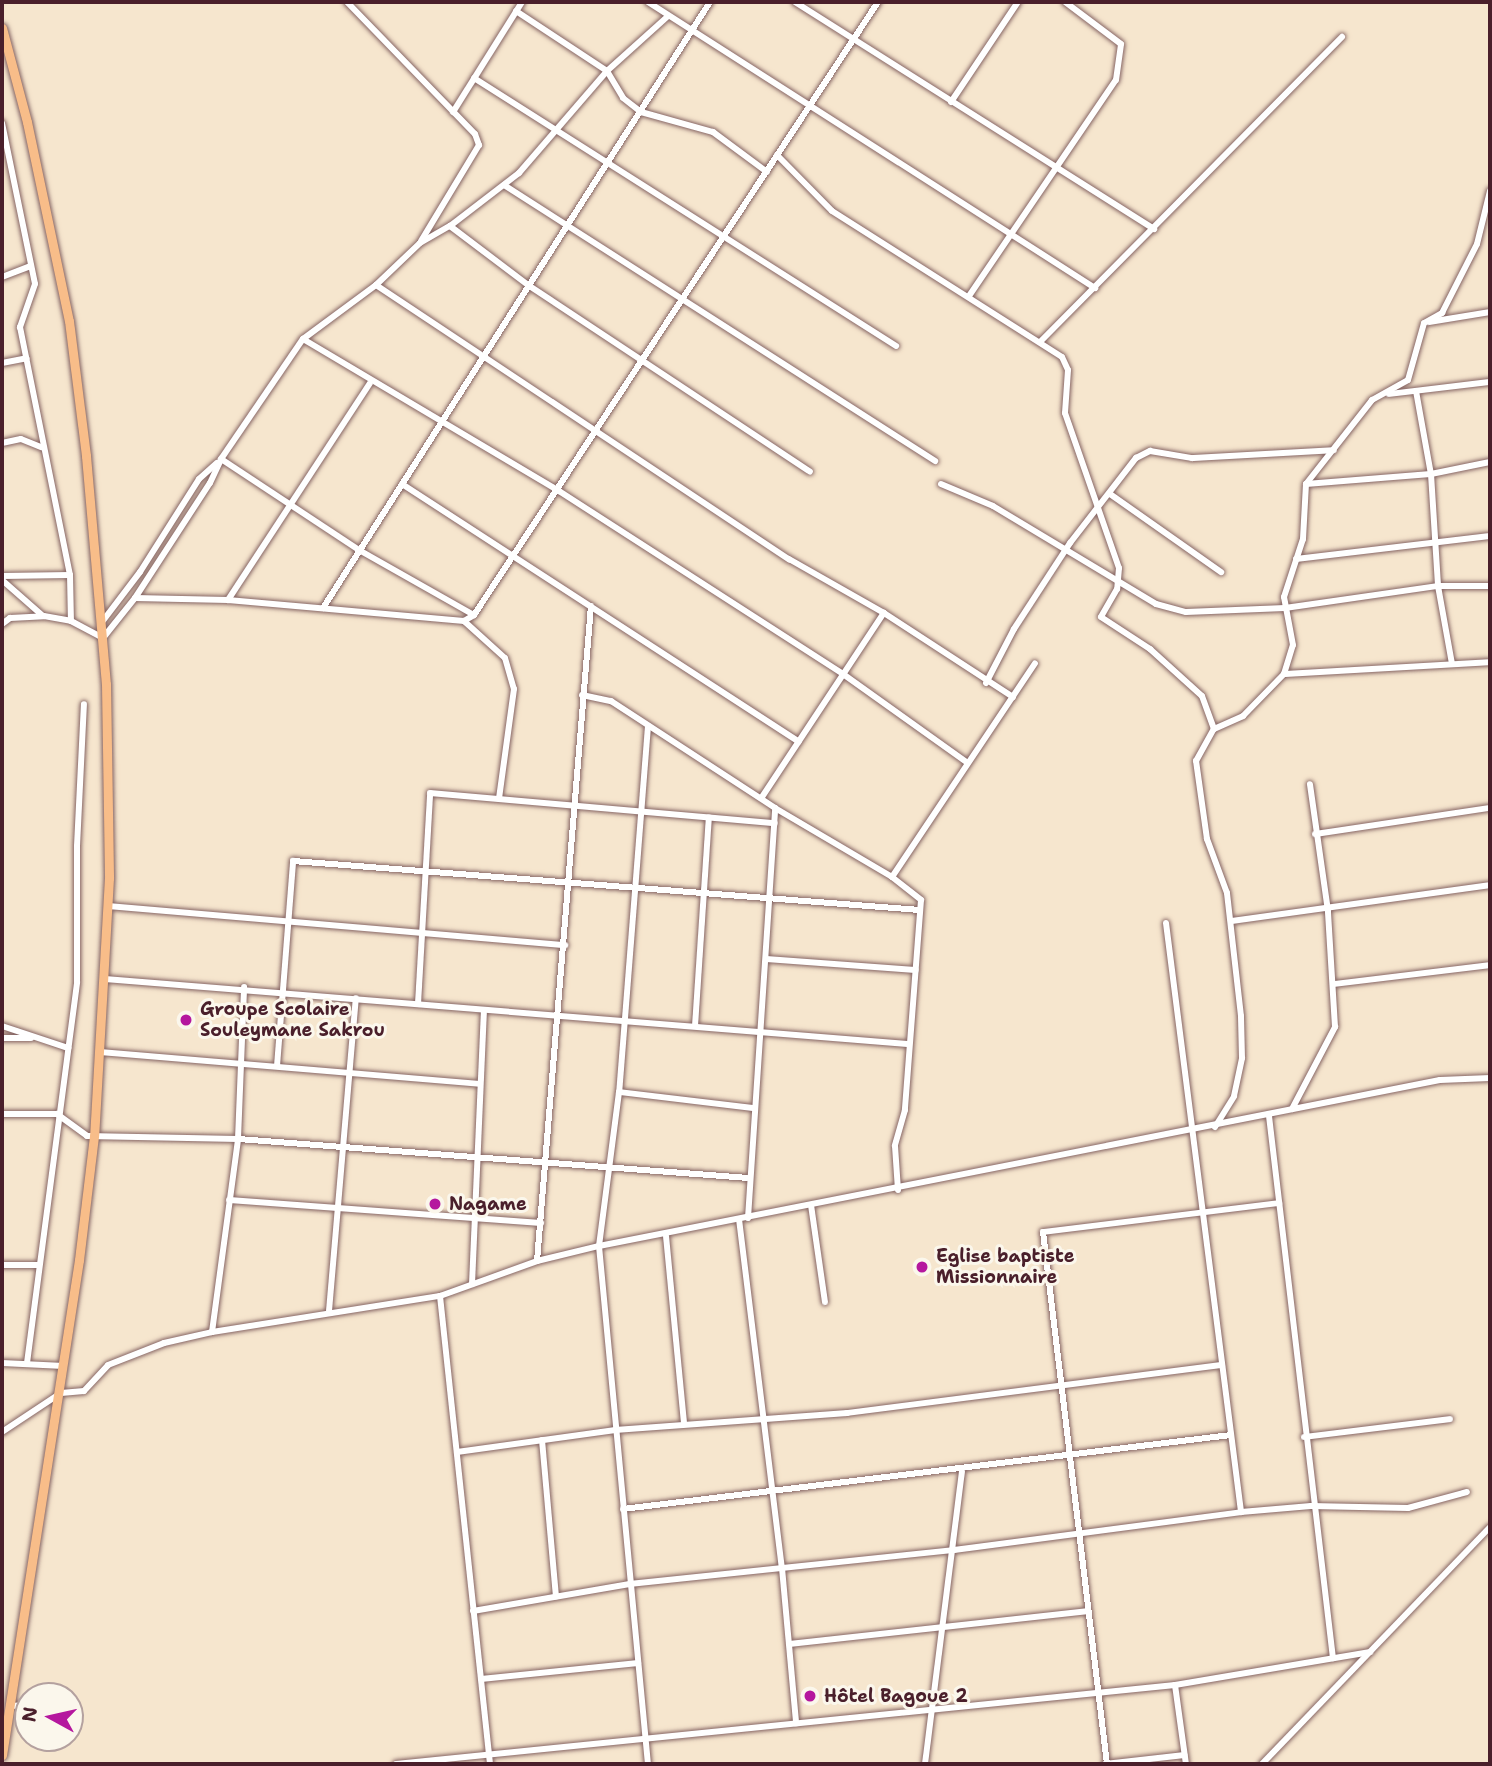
<!DOCTYPE html>
<meta charset="utf-8">
<style>
body{margin:0}
#map{position:relative;width:1492px;height:1766px;overflow:hidden;background:#f6e6ce;font-family:"Shantell Sans",sans-serif}
div>[style]{position:absolute}
.roads{filter:drop-shadow(0 0 2px #866564) drop-shadow(0 0 2px #866564)}
.street>*{height:6px;margin:-3px;padding:0 3px;transform-origin:3px;border-radius:3px;background:#fff}
.primary>*{height:9px;margin:-4.5px;padding:0 4.5px;transform-origin:4.5px;border-radius:4.5px;background:#f8bd89}
.dots>*{width:19px;height:19px;translate:-50% -50%;box-sizing:border-box;border:4px solid #fbf7ec;border-radius:50%}
span{translate:-50% -50%;white-space:nowrap;text-align:center;line-height:1.15;-webkit-text-stroke:6px #fbf7ec;paint-order:stroke}
.poi-label{font-size:18px;color:#4a1f2b;font-weight:700}
.left{translate:0 -50%;text-align:left}
.frame{position:absolute;inset:0;border:4px solid #4a1f2b;pointer-events:none}
.north{position:absolute;left:14px;top:1682px;width:70px;height:70px;box-sizing:border-box;background:#fbf7ec;border:2px solid #b4a19f;border-radius:50%;rotate:278deg;font-size:19px;font-weight:700;line-height:28px;text-align:center;color:#4a1f2b}
.north::after{content:'';display:block;margin:auto;width:24px;height:32px;background:#b5179e;clip-path:polygon(50% 0,100% 100%,50% 72%,0 100%)}
</style>
<div id="map">
<div class="roads">
<div class="street">
<i style="left:347px;top:2px;width:184px;rotate:45.9deg"></i>
<i style="left:475px;top:134px;width:12px;rotate:70deg"></i>
<i style="left:479px;top:145px;width:112px;rotate:121.1deg"></i>
<i style="left:648px;top:2px;width:531px;rotate:32.61deg"></i>
<i style="left:795px;top:2px;width:425px;rotate:32.3deg"></i>
<i style="left:516px;top:11px;width:109px;rotate:33.4deg"></i>
<i style="left:607px;top:71px;width:31px;rotate:59deg"></i>
<i style="left:623px;top:98px;width:23px;rotate:38deg"></i>
<i style="left:641px;top:112px;width:75px;rotate:15.5deg"></i>
<i style="left:713px;top:132px;width:67px;rotate:36.5deg"></i>
<i style="left:474px;top:78px;width:500px;rotate:32.4deg"></i>
<i style="left:951px;top:102px;width:120px;rotate:-56.2deg"></i>
<i style="left:453px;top:112px;width:130px;rotate:-57.9deg"></i>
<i style="left:2px;top:123px;width:164px;rotate:78.4deg"></i>
<i style="left:35px;top:284px;width:46px;rotate:109.2deg"></i>
<i style="left:20px;top:327px;width:253px;rotate:78.6deg"></i>
<i style="left:70px;top:575px;width:46px;rotate:88.8deg"></i>
<i style="left:777px;top:155px;width:78px;rotate:45.5deg"></i>
<i style="left:832px;top:211px;width:272px;rotate:32.4deg"></i>
<i style="left:1062px;top:357px;width:14px;rotate:65deg"></i>
<i style="left:1068px;top:370px;width:43px;rotate:94deg"></i>
<i style="left:1065px;top:413px;width:164px;rotate:70.8deg"></i>
<i style="left:1119px;top:568px;width:21px;rotate:95deg"></i>
<i style="left:1117px;top:589px;width:32px;rotate:120deg"></i>
<i style="left:1101px;top:617px;width:59px;rotate:33.1deg"></i>
<i style="left:1150px;top:649px;width:70px;rotate:42.1deg"></i>
<i style="left:1202px;top:696px;width:35px;rotate:70deg"></i>
<i style="left:504px;top:185px;width:512px;rotate:32.63deg"></i>
<i style="left:450px;top:226px;width:98px;rotate:37.1deg"></i>
<i style="left:528px;top:285px;width:338px;rotate:33.5deg"></i>
<i style="left:2px;top:277px;width:31px;rotate:-21deg"></i>
<i style="left:376px;top:285px;width:496px;rotate:33.6deg"></i>
<i style="left:789px;top:559px;width:109px;rotate:29.6deg"></i>
<i style="left:884px;top:613px;width:154px;rotate:33.1deg"></i>
<i style="left:969px;top:296px;width:261px;rotate:-55.8deg"></i>
<i style="left:1116px;top:80px;width:36px;rotate:-82deg"></i>
<i style="left:1121px;top:44px;width:70px;rotate:-143.1deg"></i>
<i style="left:1429px;top:322px;width:62px;rotate:-9.3deg"></i>
<i style="left:303px;top:339px;width:298px;rotate:30.7deg"></i>
<i style="left:559px;top:491px;width:338px;rotate:32.8deg"></i>
<i style="left:843px;top:674px;width:153px;rotate:35.5deg"></i>
<i style="left:1041px;top:341px;width:428px;rotate:-45.3deg"></i>
<i style="left:2px;top:363px;width:25px;rotate:-11deg"></i>
<i style="left:1416px;top:391px;width:84px;rotate:79.8deg"></i>
<i style="left:1431px;top:474px;width:112px;rotate:86.4deg"></i>
<i style="left:1438px;top:586px;width:79px;rotate:79.8deg"></i>
<i style="left:1389px;top:394px;width:102px;rotate:-6.8deg"></i>
<i style="left:2px;top:443px;width:19px;rotate:-12deg"></i>
<i style="left:21px;top:439px;width:22px;rotate:22deg"></i>
<i style="left:221px;top:459px;width:165px;rotate:33.4deg"></i>
<i style="left:359px;top:550px;width:132px;rotate:29.5deg"></i>
<i style="left:402px;top:484px;width:473px;rotate:33deg"></i>
<i style="left:941px;top:484px;width:56px;rotate:22.9deg"></i>
<i style="left:993px;top:506px;width:190px;rotate:31deg"></i>
<i style="left:1156px;top:604px;width:31px;rotate:15deg"></i>
<i style="left:1186px;top:612px;width:99px;rotate:-2.3deg"></i>
<i style="left:1285px;top:608px;width:155px;rotate:-8.2deg"></i>
<i style="left:1438px;top:586px;width:52px"></i>
<i style="left:1306px;top:484px;width:125px;rotate:-4.6deg"></i>
<i style="left:1431px;top:474px;width:60px;rotate:-11.5deg"></i>
<i style="left:1110px;top:494px;width:136px;rotate:35.1deg"></i>
<i style="left:1296px;top:559px;width:195px;rotate:-6.8deg"></i>
<i style="left:2px;top:576px;width:68px;rotate:-0.8deg"></i>
<i style="left:2px;top:580px;width:53px;rotate:41.2deg"></i>
<i style="left:135px;top:598px;width:93px;rotate:1.2deg"></i>
<i style="left:228px;top:600px;width:237px;rotate:5.1deg"></i>
<i style="left:464px;top:621px;width:12px;rotate:-31deg"></i>
<i style="left:474px;top:615px;width:734px;rotate:-56.61deg"></i>
<i style="left:228px;top:600px;width:259px;rotate:-56.8deg"></i>
<i style="left:323px;top:608px;width:719px;rotate:-57.44deg"></i>
<i style="left:464px;top:621px;width:55px;rotate:42.1deg"></i>
<i style="left:505px;top:658px;width:32px;rotate:74deg"></i>
<i style="left:514px;top:689px;width:110px;rotate:97.8deg"></i>
<i style="left:102px;top:622px;width:63px;rotate:-52.8deg"></i>
<i style="left:140px;top:572px;width:110px;rotate:-57.6deg"></i>
<i style="left:199px;top:479px;width:24px;rotate:-42deg"></i>
<i style="left:2px;top:624px;width:10px;rotate:-37deg"></i>
<i style="left:10px;top:618px;width:34px;rotate:-3deg"></i>
<i style="left:44px;top:616px;width:27px;rotate:10deg"></i>
<i style="left:71px;top:621px;width:36px;rotate:28deg"></i>
<i style="left:103px;top:638px;width:51px;rotate:-51.3deg"></i>
<i style="left:135px;top:598px;width:137px;rotate:-56.9deg"></i>
<i style="left:210px;top:483px;width:26px;rotate:-65deg"></i>
<i style="left:221px;top:459px;width:145px;rotate:-55.7deg"></i>
<i style="left:303px;top:339px;width:91px;rotate:-36.5deg"></i>
<i style="left:376px;top:285px;width:61px;rotate:-43.7deg"></i>
<i style="left:420px;top:243px;width:34px;rotate:-30deg"></i>
<i style="left:450px;top:226px;width:87px;rotate:-37.5deg"></i>
<i style="left:519px;top:173px;width:135px;rotate:-49.2deg"></i>
<i style="left:607px;top:71px;width:82px;rotate:-42deg"></i>
<i style="left:1284px;top:674px;width:206px;rotate:-3.3deg"></i>
<i style="left:986px;top:683px;width:61px;rotate:-62.6deg"></i>
<i style="left:1014px;top:629px;width:103px;rotate:-56.9deg"></i>
<i style="left:1070px;top:543px;width:108px;rotate:-52.2deg"></i>
<i style="left:1136px;top:458px;width:16px;rotate:-27deg"></i>
<i style="left:1150px;top:451px;width:43px;rotate:9.5deg"></i>
<i style="left:1192px;top:458px;width:142px;rotate:-3.2deg"></i>
<i style="left:582px;top:695px;width:30px;rotate:12deg"></i>
<i style="left:611px;top:701px;width:196px;rotate:33.1deg"></i>
<i style="left:775px;top:808px;width:136px;rotate:30.5deg"></i>
<i style="left:892px;top:877px;width:37px;rotate:38deg"></i>
<i style="left:921px;top:900px;width:211px;rotate:94.4deg"></i>
<i style="left:905px;top:1110px;width:37px;rotate:106deg"></i>
<i style="left:895px;top:1146px;width:44px;rotate:86.1deg"></i>
<i style="left:648px;top:726px;width:367px;rotate:94.5deg"></i>
<i style="left:619px;top:1092px;width:155px;rotate:97.4deg"></i>
<i style="left:599px;top:1246px;width:520px;rotate:84.6deg"></i>
<i style="left:762px;top:797px;width:221px;rotate:-56.5deg"></i>
<i style="left:1315px;top:834px;width:177px;rotate:-8.5deg"></i>
<i style="left:892px;top:877px;width:257px;rotate:-56.2deg"></i>
<i style="left:108px;top:906px;width:459px;rotate:4.9deg"></i>
<i style="left:1231px;top:921px;width:261px;rotate:-7.9deg"></i>
<i style="left:1166px;top:923px;width:594px;rotate:82.74deg"></i>
<i style="left:766px;top:959px;width:150px;rotate:4.2deg"></i>
<i style="left:105px;top:979px;width:805px;rotate:4.63deg"></i>
<i style="left:1334px;top:984px;width:157px;rotate:-6.9deg"></i>
<i style="left:418px;top:1004px;width:211px;rotate:-86.7deg"></i>
<i style="left:430px;top:793px;width:346px;rotate:5deg"></i>
<i style="left:2px;top:1026px;width:70px;rotate:18.4deg"></i>
<i style="left:695px;top:1026px;width:209px;rotate:-86.2deg"></i>
<i style="left:2px;top:1038px;width:29px"></i>
<i style="left:100px;top:1052px;width:381px;rotate:4.8deg"></i>
<i style="left:277px;top:1066px;width:206px;rotate:-85.5deg"></i>
<i style="left:293px;top:861px;width:629px;rotate:4.47deg"></i>
<i style="left:619px;top:1092px;width:136px;rotate:6.8deg"></i>
<i style="left:1292px;top:1109px;width:93px;rotate:-62.3deg"></i>
<i style="left:1335px;top:1027px;width:116px;rotate:-93.5deg"></i>
<i style="left:1328px;top:911px;width:128px;rotate:-98.1deg"></i>
<i style="left:2px;top:1114px;width:55px"></i>
<i style="left:57px;top:1114px;width:37px;rotate:36deg"></i>
<i style="left:87px;top:1136px;width:151px;rotate:1.1deg"></i>
<i style="left:238px;top:1139px;width:511px;rotate:4.37deg"></i>
<i style="left:1269px;top:1116px;width:546px;rotate:83.27deg"></i>
<i style="left:1215px;top:1127px;width:36px;rotate:-58deg"></i>
<i style="left:1234px;top:1096px;width:39px;rotate:-78deg"></i>
<i style="left:1242px;top:1058px;width:42px;rotate:-91.4deg"></i>
<i style="left:1241px;top:1016px;width:124px;rotate:-96.5deg"></i>
<i style="left:1227px;top:893px;width:58px;rotate:-110.3deg"></i>
<i style="left:1207px;top:839px;width:79px;rotate:-98deg"></i>
<i style="left:1196px;top:761px;width:37px;rotate:-61deg"></i>
<i style="left:1214px;top:729px;width:32px;rotate:-24deg"></i>
<i style="left:1243px;top:716px;width:59px;rotate:-45.7deg"></i>
<i style="left:1284px;top:674px;width:30px;rotate:-73deg"></i>
<i style="left:1293px;top:645px;width:49px;rotate:-100.6deg"></i>
<i style="left:1284px;top:597px;width:61px;rotate:-71.9deg"></i>
<i style="left:1303px;top:539px;width:55px;rotate:-86.9deg"></i>
<i style="left:1306px;top:484px;width:107px;rotate:-51.8deg"></i>
<i style="left:1372px;top:400px;width:41px;rotate:-29.1deg"></i>
<i style="left:1408px;top:380px;width:59px;rotate:-74.3deg"></i>
<i style="left:1424px;top:323px;width:21px;rotate:-29deg"></i>
<i style="left:1442px;top:313px;width:77px;rotate:-63.1deg"></i>
<i style="left:1477px;top:244px;width:55px;rotate:-76.2deg"></i>
<i style="left:229px;top:1200px;width:313px;rotate:4.2deg"></i>
<i style="left:811px;top:1205px;width:98px;rotate:81.8deg"></i>
<i style="left:748px;top:1218px;width:411px;rotate:-86.2deg"></i>
<i style="left:739px;top:1219px;width:352px;rotate:83deg"></i>
<i style="left:782px;top:1568px;width:156px;rotate:84.8deg"></i>
<i style="left:666px;top:1236px;width:188px;rotate:84.5deg"></i>
<i style="left:537px;top:1261px;width:657px;rotate:-85.29deg"></i>
<i style="left:2px;top:1265px;width:37px"></i>
<i style="left:472px;top:1284px;width:274px;rotate:-87.5deg"></i>
<i style="left:440px;top:1296px;width:471px;rotate:83.9deg"></i>
<i style="left:329px;top:1311px;width:314px;rotate:-85.1deg"></i>
<i style="left:212px;top:1332px;width:195px;rotate:-82.3deg"></i>
<i style="left:238px;top:1139px;width:152px;rotate:-87.7deg"></i>
<i style="left:2px;top:1363px;width:62px;rotate:2.8deg"></i>
<i style="left:27px;top:1363px;width:384px;rotate:-82.5deg"></i>
<i style="left:77px;top:982px;width:136px;rotate:-90deg"></i>
<i style="left:77px;top:846px;width:142px;rotate:-87.2deg"></i>
<i style="left:2px;top:1432px;width:71px;rotate:-33.5deg"></i>
<i style="left:61px;top:1393px;width:23px;rotate:-5deg"></i>
<i style="left:84px;top:1391px;width:35px;rotate:-47deg"></i>
<i style="left:108px;top:1365px;width:60px;rotate:-21.4deg"></i>
<i style="left:164px;top:1343px;width:49px;rotate:-12.9deg"></i>
<i style="left:212px;top:1332px;width:231px;rotate:-9deg"></i>
<i style="left:440px;top:1296px;width:103px;rotate:-19.8deg"></i>
<i style="left:537px;top:1261px;width:64px;rotate:-13.6deg"></i>
<i style="left:599px;top:1246px;width:857px;rotate:-11.17deg"></i>
<i style="left:1440px;top:1080px;width:50px;rotate:-2.3deg"></i>
<i style="left:1304px;top:1437px;width:147px;rotate:-7deg"></i>
<i style="left:542px;top:1440px;width:157px;rotate:84.9deg"></i>
<i style="left:457px;top:1452px;width:160px;rotate:-7.9deg"></i>
<i style="left:615px;top:1430px;width:233px;rotate:-4.2deg"></i>
<i style="left:847px;top:1413px;width:378px;rotate:-7.3deg"></i>
<i style="left:623px;top:1509px;width:612px;rotate:-6.94deg"></i>
<i style="left:473px;top:1611px;width:159px;rotate:-9.8deg"></i>
<i style="left:630px;top:1584px;width:326px;rotate:-6deg"></i>
<i style="left:954px;top:1550px;width:290px;rotate:-7.5deg"></i>
<i style="left:1241px;top:1512px;width:70px;rotate:-4.9deg"></i>
<i style="left:1311px;top:1506px;width:97px;rotate:1.2deg"></i>
<i style="left:1408px;top:1508px;width:61px;rotate:-15.2deg"></i>
<i style="left:790px;top:1644px;width:300px;rotate:-6.3deg"></i>
<i style="left:481px;top:1679px;width:158px;rotate:-5.8deg"></i>
<i style="left:1175px;top:1685px;width:80px;rotate:82.1deg"></i>
<i style="left:10px;top:1706px;width:18px;rotate:-3deg"></i>
<i style="left:396px;top:1764px;width:783px;rotate:-5.79deg"></i>
<i style="left:1175px;top:1685px;width:198px;rotate:-9.6deg"></i>
<i style="left:925px;top:1764px;width:295px;rotate:-82.8deg"></i>
<i style="left:1105px;top:1764px;width:80px;rotate:-6.5deg"></i>
<i style="left:1107px;top:1764px;width:536px;rotate:-96.86deg"></i>
<i style="left:1043px;top:1232px;width:238px;rotate:-7deg"></i>
<i style="left:1262px;top:1764px;width:329px;rotate:-46.1deg"></i>
</div>
<div class="primary">
<i style="left:2px;top:28px;width:97px;rotate:75.1deg"></i>
<i style="left:27px;top:122px;width:203px;rotate:78.1deg"></i>
<i style="left:69px;top:321px;width:136px;rotate:82.8deg"></i>
<i style="left:86px;top:456px;width:229px;rotate:85deg"></i>
<i style="left:106px;top:684px;width:194px;rotate:89.1deg"></i>
<i style="left:109px;top:878px;width:258px;rotate:93.3deg"></i>
<i style="left:94px;top:1136px;width:125px;rotate:96.9deg"></i>
<i style="left:79px;top:1260px;width:501px;rotate:98.84deg"></i>
</div>
</div>
<div class="dots">
<i style="left:186px;top:1020px;background:#b5179e"></i>
<i style="left:435px;top:1204px;background:#b5179e"></i>
<i style="left:922px;top:1267px;background:#b5179e"></i>
<i style="left:810px;top:1696px;background:#b5179e"></i>
</div>
<div class="poi-label">
<span class="left" style="left:200px;top:1020px">Groupe Scolaire<br>Souleymane Sakrou</span>
<span class="left" style="left:449px;top:1204px">Nagame</span>
<span class="left" style="left:936px;top:1267px">Eglise baptiste<br>Missionnaire</span>
<span class="left" style="left:824px;top:1696px">Hôtel Bagoue 2</span>
</div>
<div class="frame"></div>
<div class="north">N</div>
</div>
